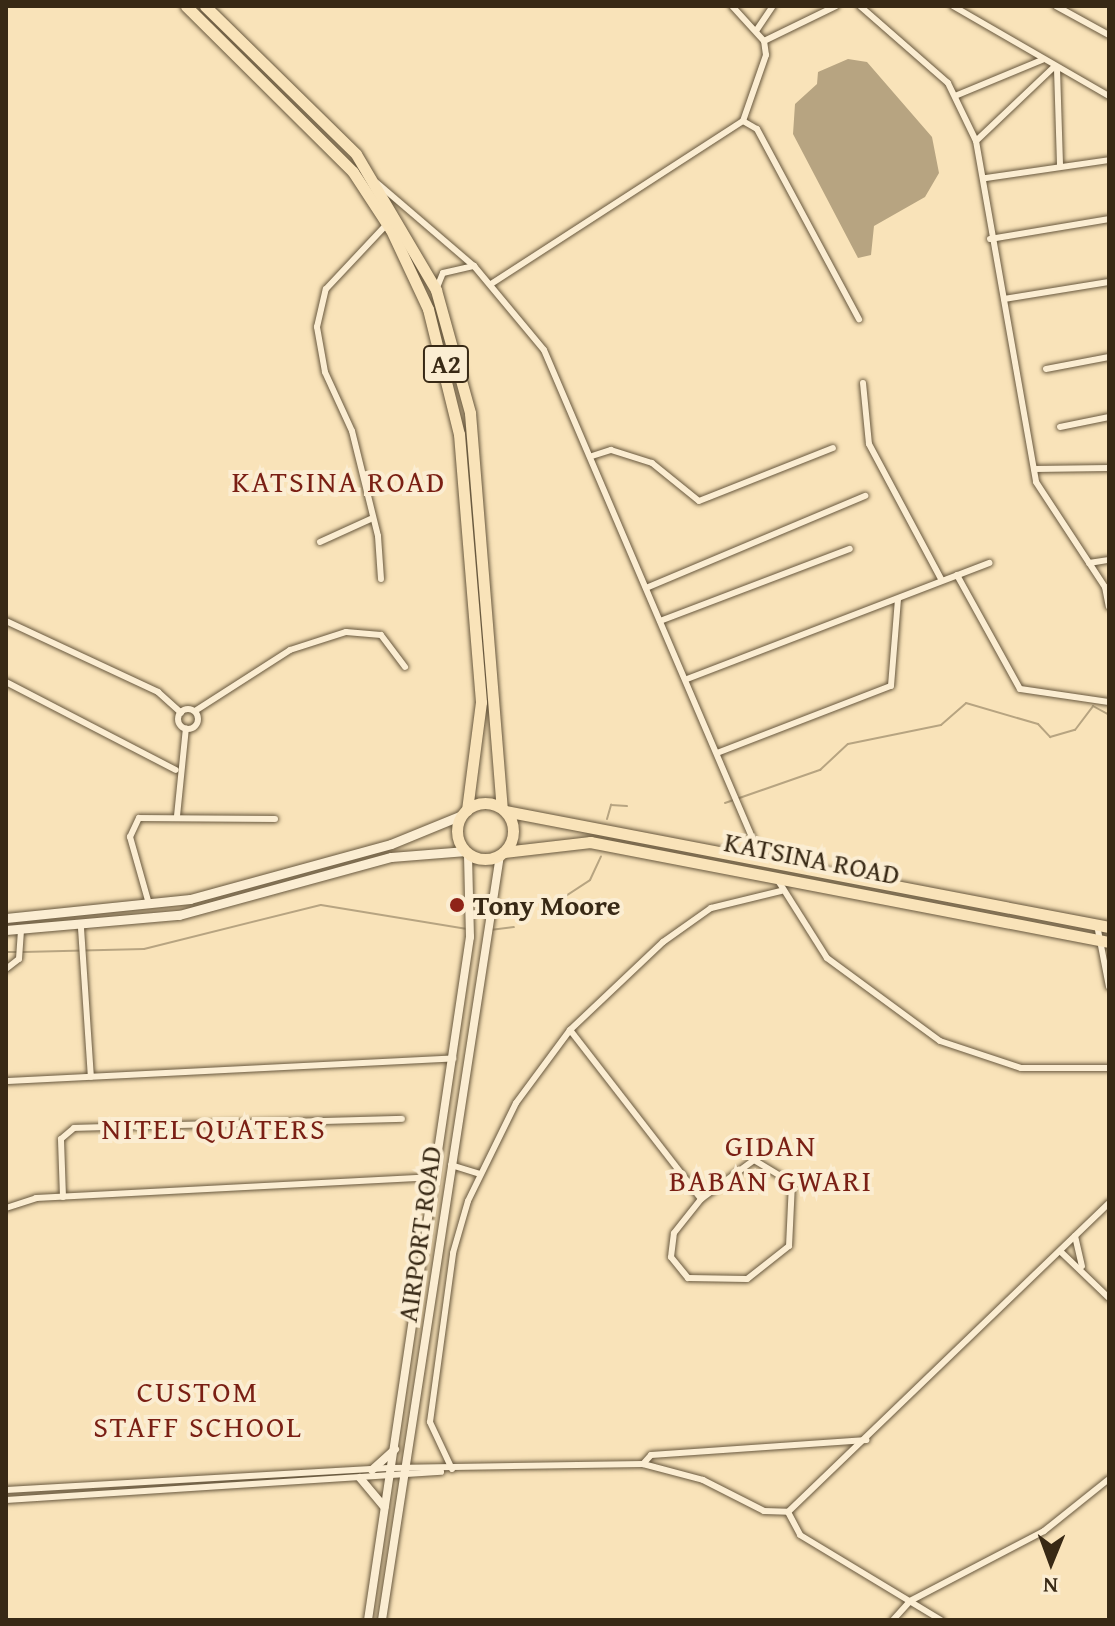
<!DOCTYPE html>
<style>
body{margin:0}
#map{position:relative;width:1115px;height:1626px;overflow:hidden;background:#f9e3b9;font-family:"Gentium Book Plus",serif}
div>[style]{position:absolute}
.water>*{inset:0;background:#b7a481}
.stream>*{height:2px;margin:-1px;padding:0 1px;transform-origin:1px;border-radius:1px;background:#b7a481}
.roads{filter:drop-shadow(0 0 2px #68583e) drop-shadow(0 0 2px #68583e)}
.minor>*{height:6px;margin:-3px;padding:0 3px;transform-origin:3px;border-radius:3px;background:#fbedd2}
.minor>.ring{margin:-3px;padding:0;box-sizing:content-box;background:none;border:6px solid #fbedd2;border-radius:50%}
.tertiary>*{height:8px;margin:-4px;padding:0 4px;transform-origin:4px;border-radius:4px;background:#fbedd2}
.secondary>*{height:9px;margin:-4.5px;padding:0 4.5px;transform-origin:4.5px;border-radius:4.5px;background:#fbedd2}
.trunk>*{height:11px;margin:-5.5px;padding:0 5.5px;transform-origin:5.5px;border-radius:5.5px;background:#f9e3b9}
.trunk>.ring{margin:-5.5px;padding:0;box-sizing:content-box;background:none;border:11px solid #f9e3b9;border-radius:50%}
.dots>*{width:22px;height:22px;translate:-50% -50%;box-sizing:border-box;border:4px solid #fbedd2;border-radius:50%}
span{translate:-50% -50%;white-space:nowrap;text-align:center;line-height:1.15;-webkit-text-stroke:8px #fbedd2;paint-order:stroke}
.shield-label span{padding:2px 6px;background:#fbedd2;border:2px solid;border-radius:6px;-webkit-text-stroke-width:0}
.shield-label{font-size:26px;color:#382915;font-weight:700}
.street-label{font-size:28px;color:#382915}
.poi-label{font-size:28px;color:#382915;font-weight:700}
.left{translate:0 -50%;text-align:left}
.neighbourhood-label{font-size:30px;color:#7a1f14;letter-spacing:2px}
.frame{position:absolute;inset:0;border:8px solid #382915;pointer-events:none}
.north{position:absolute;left:1011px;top:1522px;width:80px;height:80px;-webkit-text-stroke:6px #fbedd2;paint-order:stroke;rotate:181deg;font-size:22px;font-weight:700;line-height:32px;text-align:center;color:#382915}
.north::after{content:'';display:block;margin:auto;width:28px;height:36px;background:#382915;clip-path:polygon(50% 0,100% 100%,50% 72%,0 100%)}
</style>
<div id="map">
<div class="water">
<i style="clip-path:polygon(848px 59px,867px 62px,932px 137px,939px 173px,925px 197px,874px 226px,871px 255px,858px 258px,793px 134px,795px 104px,817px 84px,818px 72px)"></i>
</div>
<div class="stream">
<i style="left:725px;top:803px;width:101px;rotate:-19.2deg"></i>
<i style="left:820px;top:770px;width:38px;rotate:-43deg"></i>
<i style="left:848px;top:744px;width:95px;rotate:-11.5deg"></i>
<i style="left:941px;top:725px;width:33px;rotate:-41deg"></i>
<i style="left:966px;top:703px;width:75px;rotate:16.3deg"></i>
<i style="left:1038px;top:724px;width:18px;rotate:47deg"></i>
<i style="left:1050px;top:737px;width:26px;rotate:-16deg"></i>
<i style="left:1075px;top:730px;width:30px;rotate:-53deg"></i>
<i style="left:1093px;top:706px;width:18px;rotate:29deg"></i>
<i style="left:607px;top:819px;width:15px;rotate:-74deg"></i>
<i style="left:611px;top:805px;width:16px;rotate:4deg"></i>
<i style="left:552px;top:905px;width:45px;rotate:-33.3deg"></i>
<i style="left:590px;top:880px;width:26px;rotate:-65deg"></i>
<i style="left:490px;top:930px;width:24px;rotate:-7deg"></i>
<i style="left:6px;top:952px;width:11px"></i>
<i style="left:23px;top:952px;width:121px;rotate:-1.4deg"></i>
<i style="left:144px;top:949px;width:182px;rotate:-14deg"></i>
<i style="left:321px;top:905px;width:148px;rotate:9.3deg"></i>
</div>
<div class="roads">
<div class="minor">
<i style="left:860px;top:6px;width:117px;rotate:41.2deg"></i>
<i style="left:948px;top:83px;width:64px;rotate:64.2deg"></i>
<i style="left:976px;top:141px;width:346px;rotate:80deg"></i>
<i style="left:1036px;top:482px;width:126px;rotate:56.7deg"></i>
<i style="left:1105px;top:587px;width:20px;rotate:79deg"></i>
<i style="left:953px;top:6px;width:180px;rotate:30deg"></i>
<i style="left:1056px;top:6px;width:60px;rotate:28.7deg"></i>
<i style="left:756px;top:31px;width:30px;rotate:-56deg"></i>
<i style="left:764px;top:41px;width:80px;rotate:-25.9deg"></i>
<i style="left:1057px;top:69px;width:97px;rotate:88.2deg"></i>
<i style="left:955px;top:96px;width:94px;rotate:-22.5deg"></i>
<i style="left:743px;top:121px;width:16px;rotate:30deg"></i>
<i style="left:757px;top:129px;width:216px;rotate:61.8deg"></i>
<i style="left:976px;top:141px;width:108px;rotate:-43.5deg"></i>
<i style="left:986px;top:178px;width:124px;rotate:-8.3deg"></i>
<i style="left:377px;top:183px;width:128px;rotate:40.6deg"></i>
<i style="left:474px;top:266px;width:109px;rotate:50.2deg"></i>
<i style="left:544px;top:350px;width:550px;rotate:66.88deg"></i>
<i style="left:990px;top:239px;width:121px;rotate:-9.5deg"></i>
<i style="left:491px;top:284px;width:300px;rotate:-32.9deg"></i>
<i style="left:743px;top:121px;width:70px;rotate:-70.8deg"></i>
<i style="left:766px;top:55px;width:14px;rotate:-98deg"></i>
<i style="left:764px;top:41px;width:47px;rotate:-132.4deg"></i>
<i style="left:436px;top:290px;width:18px;rotate:-68deg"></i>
<i style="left:443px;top:273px;width:32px;rotate:-13deg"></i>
<i style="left:1004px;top:299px;width:106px;rotate:-9.2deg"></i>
<i style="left:1046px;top:369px;width:64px;rotate:-10.8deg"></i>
<i style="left:863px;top:383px;width:61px;rotate:84.4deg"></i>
<i style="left:869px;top:444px;width:153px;rotate:61.9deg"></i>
<i style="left:1060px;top:427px;width:50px;rotate:-11.5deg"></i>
<i style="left:592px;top:456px;width:20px;rotate:-18deg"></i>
<i style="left:611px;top:450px;width:43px;rotate:17.6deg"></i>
<i style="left:652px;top:463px;width:60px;rotate:39deg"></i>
<i style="left:699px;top:501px;width:144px;rotate:-21.6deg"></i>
<i style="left:1034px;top:469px;width:75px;rotate:-0.8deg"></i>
<i style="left:320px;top:542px;width:58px;rotate:-24.4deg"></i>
<i style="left:1089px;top:563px;width:20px;rotate:-9deg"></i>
<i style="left:957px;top:575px;width:130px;rotate:61.1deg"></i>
<i style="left:1020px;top:689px;width:90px;rotate:8.3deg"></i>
<i style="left:381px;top:579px;width:43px;rotate:-94deg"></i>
<i style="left:378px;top:536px;width:108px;rotate:-103.9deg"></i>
<i style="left:352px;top:431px;width:65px;rotate:-114.6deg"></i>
<i style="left:325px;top:372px;width:46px;rotate:-100.1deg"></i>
<i style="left:317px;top:327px;width:39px;rotate:-77deg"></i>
<i style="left:326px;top:289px;width:89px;rotate:-46.8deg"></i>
<i style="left:646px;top:588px;width:238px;rotate:-22.8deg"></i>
<i style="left:6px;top:621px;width:168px;rotate:25deg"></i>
<i style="left:158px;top:692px;width:31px;rotate:42deg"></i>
<i style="left:660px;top:621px;width:203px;rotate:-20.8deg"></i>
<i style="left:687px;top:679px;width:324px;rotate:-21deg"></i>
<i style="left:6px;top:682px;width:191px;rotate:27.4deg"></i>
<i class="ring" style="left:178px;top:709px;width:14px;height:14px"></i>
<i style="left:195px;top:711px;width:113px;rotate:-32.7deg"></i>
<i style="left:290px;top:650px;width:59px;rotate:-17.8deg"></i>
<i style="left:346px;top:632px;width:35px;rotate:5deg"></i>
<i style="left:381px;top:635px;width:40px;rotate:53deg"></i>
<i style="left:717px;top:753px;width:186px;rotate:-21.1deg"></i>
<i style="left:891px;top:686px;width:87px;rotate:-85.4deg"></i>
<i style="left:177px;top:816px;width:88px;rotate:-84.2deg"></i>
<i style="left:777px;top:879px;width:93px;rotate:57.7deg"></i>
<i style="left:827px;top:958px;width:140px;rotate:36.3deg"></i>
<i style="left:940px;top:1041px;width:85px;rotate:18.4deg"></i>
<i style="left:1021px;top:1068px;width:88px"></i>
<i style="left:149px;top:904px;width:70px;rotate:-105.8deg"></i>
<i style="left:130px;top:837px;width:21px;rotate:-65deg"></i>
<i style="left:139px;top:818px;width:136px;rotate:0.4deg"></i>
<i style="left:1097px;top:925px;width:63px;rotate:79deg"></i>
<i style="left:81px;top:928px;width:149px;rotate:86.2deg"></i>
<i style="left:6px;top:969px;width:16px;rotate:-38deg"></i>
<i style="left:19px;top:959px;width:29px;rotate:-86deg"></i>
<i style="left:570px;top:1030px;width:214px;rotate:52.2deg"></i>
<i style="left:6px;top:1081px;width:448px;rotate:-2.9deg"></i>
<i style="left:754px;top:1160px;width:44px;rotate:31.2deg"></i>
<i style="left:792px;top:1183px;width:63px;rotate:92.7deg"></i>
<i style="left:789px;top:1246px;width:53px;rotate:141.8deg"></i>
<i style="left:747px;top:1279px;width:59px;rotate:-179deg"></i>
<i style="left:688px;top:1278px;width:27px;rotate:-129deg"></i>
<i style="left:671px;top:1257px;width:24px;rotate:-83deg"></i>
<i style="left:674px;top:1233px;width:43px;rotate:-51.5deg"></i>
<i style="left:701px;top:1199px;width:66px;rotate:-36.3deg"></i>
<i style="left:451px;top:1165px;width:30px;rotate:17deg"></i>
<i style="left:63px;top:1197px;width:58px;rotate:-92deg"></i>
<i style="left:61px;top:1139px;width:17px;rotate:-40deg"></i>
<i style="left:74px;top:1128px;width:328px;rotate:-1.6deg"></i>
<i style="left:6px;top:1208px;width:32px;rotate:-18deg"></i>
<i style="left:36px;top:1198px;width:400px;rotate:-3deg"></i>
<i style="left:1075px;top:1236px;width:31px;rotate:77deg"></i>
<i style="left:1060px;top:1251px;width:68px;rotate:43.8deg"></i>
<i style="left:643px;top:1464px;width:12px;rotate:-48deg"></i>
<i style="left:651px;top:1455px;width:216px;rotate:-4deg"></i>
<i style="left:452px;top:1469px;width:52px;rotate:-115.1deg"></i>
<i style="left:430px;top:1422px;width:171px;rotate:-82.2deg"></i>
<i style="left:453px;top:1253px;width:54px;rotate:-73.9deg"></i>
<i style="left:468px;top:1201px;width:109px;rotate:-63.9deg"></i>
<i style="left:516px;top:1103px;width:91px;rotate:-53.5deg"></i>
<i style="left:570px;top:1030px;width:128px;rotate:-43.4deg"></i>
<i style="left:663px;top:942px;width:59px;rotate:-35.3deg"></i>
<i style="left:711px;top:908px;width:72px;rotate:-13.7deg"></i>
<i style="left:6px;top:1490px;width:387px;rotate:-3.3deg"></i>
<i style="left:392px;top:1468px;width:251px;rotate:-0.9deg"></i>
<i style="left:643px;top:1464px;width:62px;rotate:14.9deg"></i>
<i style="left:703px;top:1480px;width:68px;rotate:26.9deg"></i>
<i style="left:764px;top:1511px;width:24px;rotate:2deg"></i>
<i style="left:788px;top:1512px;width:446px;rotate:-43.9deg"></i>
<i style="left:6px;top:1500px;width:436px;rotate:-3.7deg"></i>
<i style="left:788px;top:1512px;width:26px;rotate:62deg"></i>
<i style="left:800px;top:1535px;width:165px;rotate:31.1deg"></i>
<i style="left:893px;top:1620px;width:25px;rotate:-48deg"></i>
<i style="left:910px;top:1601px;width:151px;rotate:-27.6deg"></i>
<i style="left:1044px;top:1531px;width:83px;rotate:-38.7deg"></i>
</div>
<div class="tertiary">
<i style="left:372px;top:1470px;width:31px;rotate:-42deg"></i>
<i style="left:360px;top:1478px;width:38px;rotate:50deg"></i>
<i style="left:368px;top:1620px;width:691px;rotate:-81.51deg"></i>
<i style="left:470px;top:937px;width:83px;rotate:-91.4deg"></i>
<i style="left:382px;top:1620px;width:774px;rotate:-81.23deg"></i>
</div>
<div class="secondary">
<i style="left:6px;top:918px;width:185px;rotate:-5.9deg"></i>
<i style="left:190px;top:899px;width:208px;rotate:-15.3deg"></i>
<i style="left:391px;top:844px;width:77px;rotate:-22.2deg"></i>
<i style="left:6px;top:930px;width:174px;rotate:-5deg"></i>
<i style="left:179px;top:915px;width:220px;rotate:-15.3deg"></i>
<i style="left:391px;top:857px;width:75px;rotate:-4.6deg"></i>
</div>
<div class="trunk">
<i style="left:186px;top:6px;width:235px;rotate:44.8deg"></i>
<i style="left:353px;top:172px;width:69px;rotate:56.8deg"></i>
<i style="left:391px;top:230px;width:87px;rotate:64.9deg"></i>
<i style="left:428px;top:309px;width:129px;rotate:76.1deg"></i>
<i style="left:459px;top:434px;width:269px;rotate:85.3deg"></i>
<i style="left:481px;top:702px;width:109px;rotate:97.4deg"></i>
<i style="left:205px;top:6px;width:211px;rotate:44.4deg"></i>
<i style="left:356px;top:154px;width:158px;rotate:59.5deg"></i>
<i style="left:436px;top:290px;width:128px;rotate:74.5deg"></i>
<i style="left:470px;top:413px;width:396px;rotate:85.4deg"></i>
<i class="ring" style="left:457px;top:803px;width:45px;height:45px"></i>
<i style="left:505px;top:811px;width:615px;rotate:10.87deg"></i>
<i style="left:504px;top:852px;width:87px;rotate:-6.6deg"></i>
<i style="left:590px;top:842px;width:529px;rotate:10.91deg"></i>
</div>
</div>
<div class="dots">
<i style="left:457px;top:905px;background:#8f2418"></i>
</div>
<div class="shield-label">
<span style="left:446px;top:364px">A2</span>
</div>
<div class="street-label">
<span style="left:812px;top:858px;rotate:11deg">KATSINA ROAD</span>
<span style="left:419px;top:1234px;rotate:-82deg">AIRPORT ROAD</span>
</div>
<div class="poi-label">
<span class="left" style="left:473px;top:905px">Tony Moore</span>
</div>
<div class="neighbourhood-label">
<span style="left:339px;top:481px">KATSINA ROAD</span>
<span style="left:214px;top:1128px">NITEL QUATERS</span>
<span style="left:771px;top:1162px">GIDAN<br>BABAN GWARI</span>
<span style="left:198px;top:1408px">CUSTOM<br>STAFF SCHOOL</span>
</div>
<div class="frame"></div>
<div class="north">N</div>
</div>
